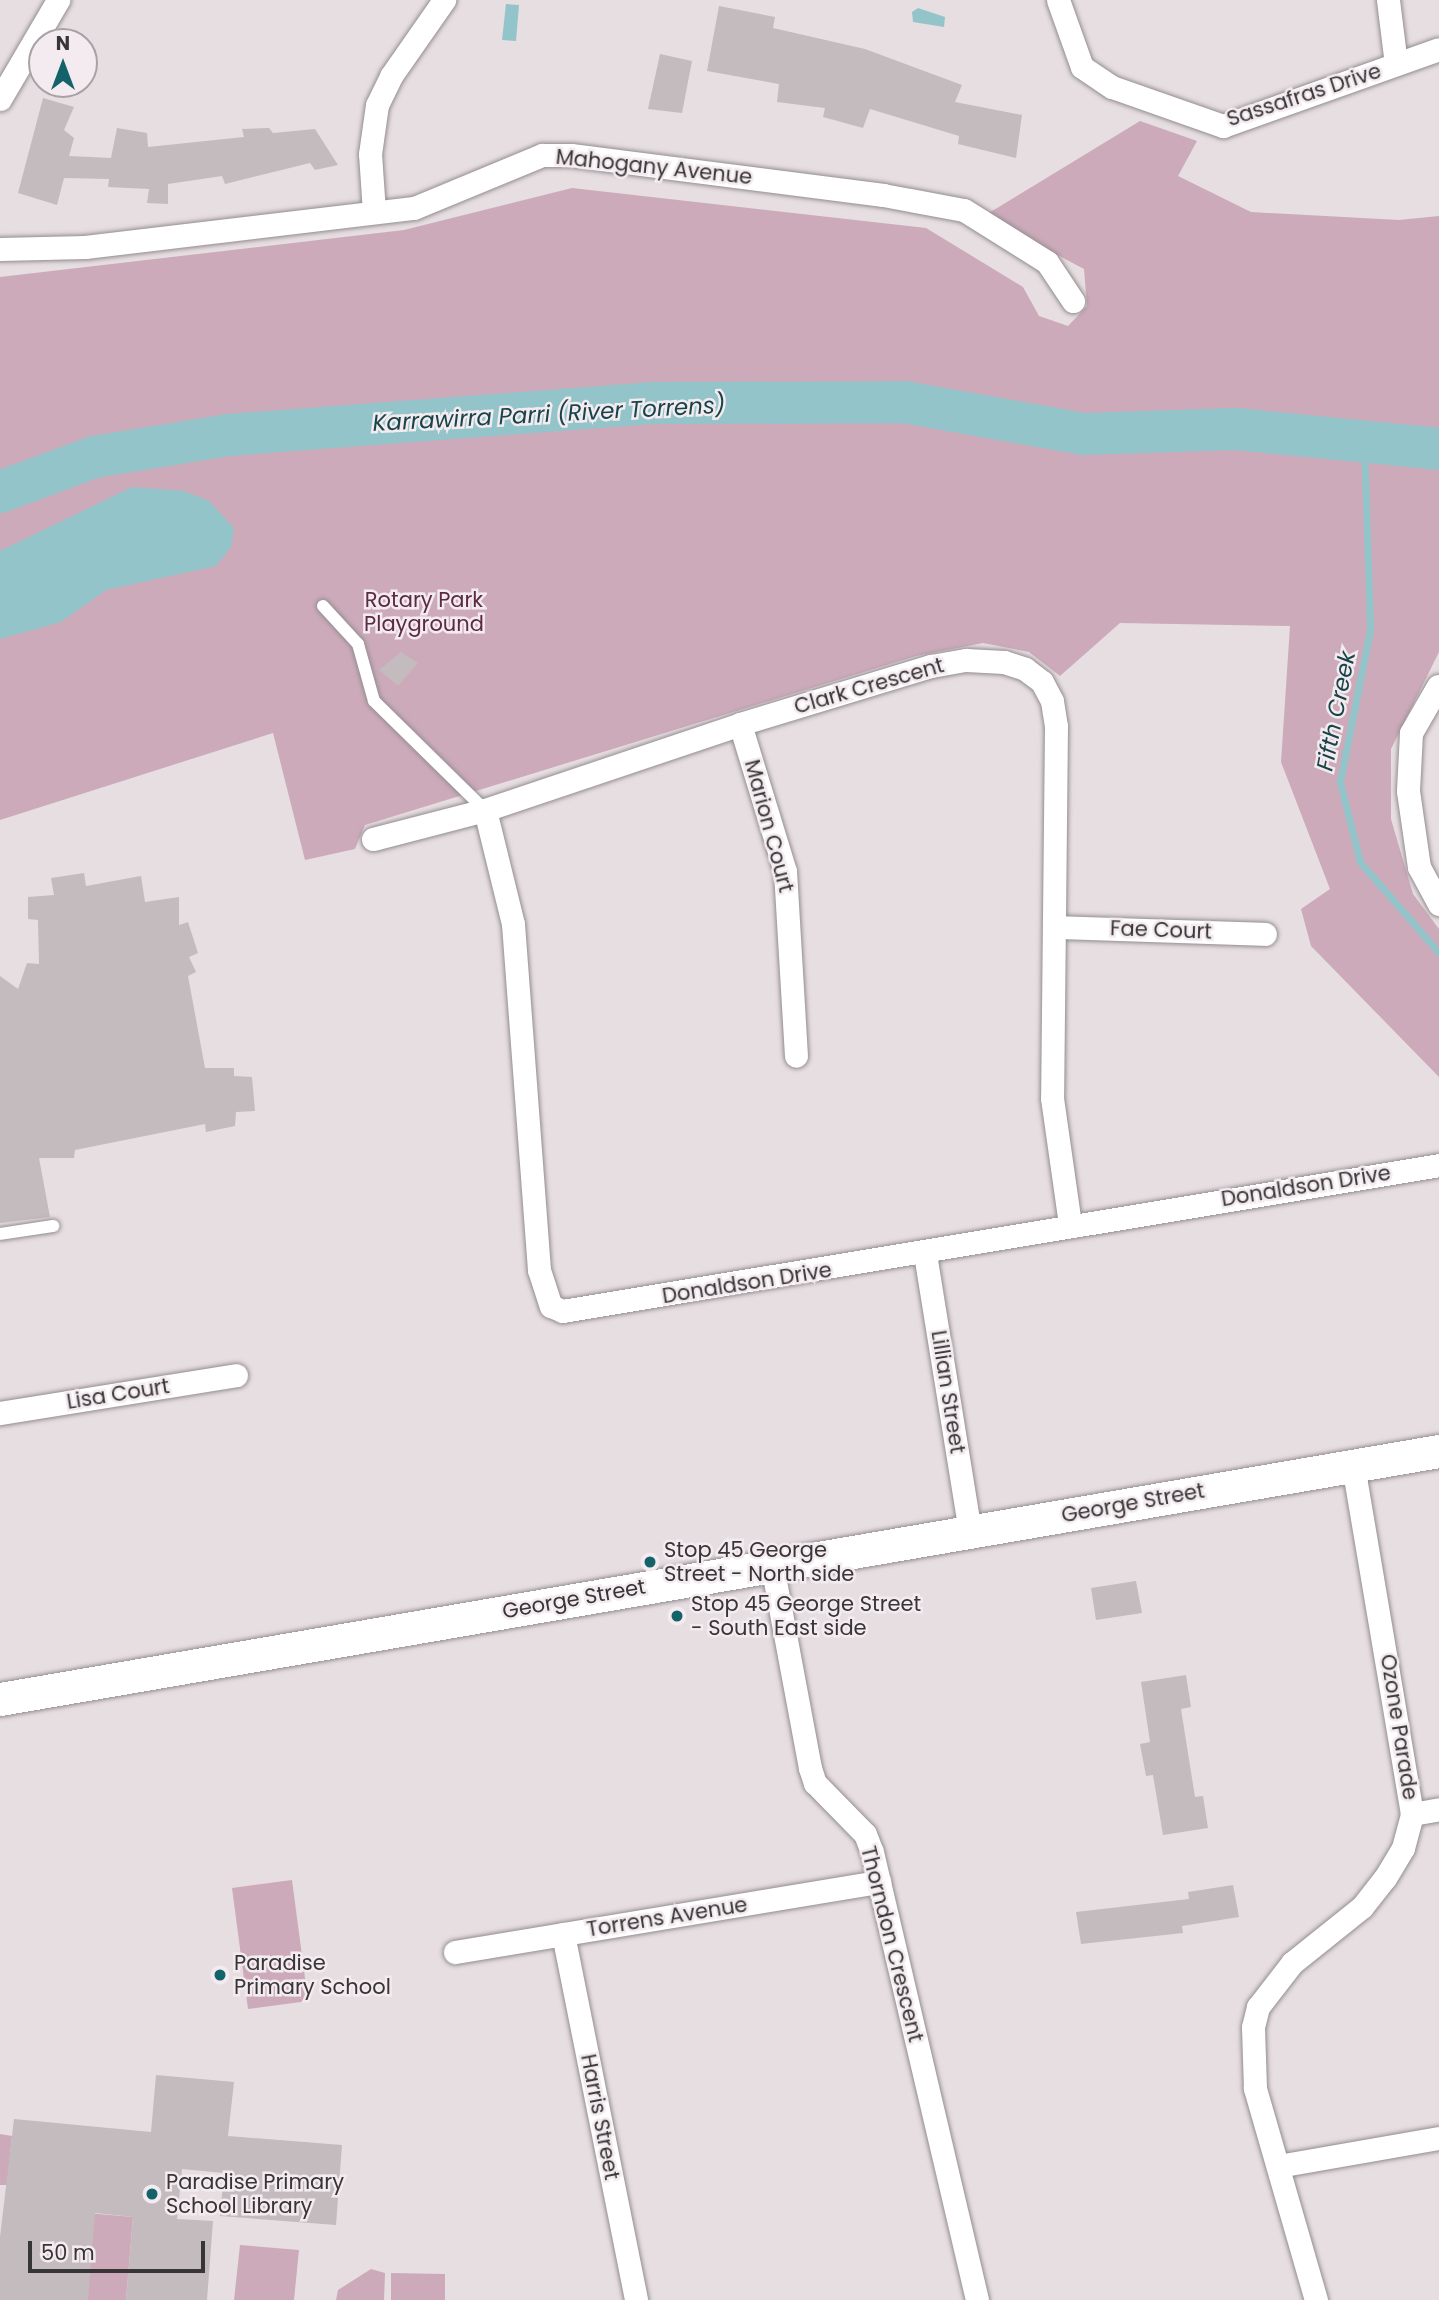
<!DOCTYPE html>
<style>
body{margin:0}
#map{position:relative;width:1439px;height:2300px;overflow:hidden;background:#e6dee1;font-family:Poppins,sans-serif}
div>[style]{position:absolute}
.green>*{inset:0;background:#ccaaba}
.water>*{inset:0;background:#93c4ca}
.stream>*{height:7px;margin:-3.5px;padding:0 3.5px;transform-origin:3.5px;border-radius:3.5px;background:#93c4ca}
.river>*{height:42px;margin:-21px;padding:0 21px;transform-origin:21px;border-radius:21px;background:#93c4ca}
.building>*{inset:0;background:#c3bbbe}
.roads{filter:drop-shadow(0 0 2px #948d90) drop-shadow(0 0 2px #948d90)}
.lane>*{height:12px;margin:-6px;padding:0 6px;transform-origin:6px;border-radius:6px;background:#fff}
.street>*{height:23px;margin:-11.5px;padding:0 11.5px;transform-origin:11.5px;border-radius:11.5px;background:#fff}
.secondary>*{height:33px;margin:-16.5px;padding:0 16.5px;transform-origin:16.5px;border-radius:16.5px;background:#fff}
.dots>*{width:19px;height:19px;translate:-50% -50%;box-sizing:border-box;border:4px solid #f3ebef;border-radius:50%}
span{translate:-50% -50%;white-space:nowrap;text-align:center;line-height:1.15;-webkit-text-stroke:5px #f3ebef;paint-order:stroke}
.street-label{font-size:21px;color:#383536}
.park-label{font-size:21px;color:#5c2a44}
.poi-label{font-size:21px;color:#383536}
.left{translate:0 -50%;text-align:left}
.water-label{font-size:23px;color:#174449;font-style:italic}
.north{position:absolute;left:28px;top:28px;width:70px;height:70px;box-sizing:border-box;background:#f3ebef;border:2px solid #a8a2a5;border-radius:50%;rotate:0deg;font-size:19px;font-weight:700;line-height:28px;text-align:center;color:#383536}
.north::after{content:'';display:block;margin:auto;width:24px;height:32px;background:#14636a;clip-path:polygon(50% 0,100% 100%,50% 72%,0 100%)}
.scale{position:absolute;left:28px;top:2241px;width:177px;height:32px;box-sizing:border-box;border:4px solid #383536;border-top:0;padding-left:9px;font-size:21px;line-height:24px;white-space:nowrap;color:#383536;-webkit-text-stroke:5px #f3ebef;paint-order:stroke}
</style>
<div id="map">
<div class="green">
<i style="clip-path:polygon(1140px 121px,1197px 141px,1178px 176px,1251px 212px,1399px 220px,1439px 216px,1439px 652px,1391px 749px,1391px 819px,1413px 894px,1439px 929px,1439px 1077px,1311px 946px,1301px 909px,1330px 889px,1281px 762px,1290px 626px,1120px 623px,1060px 676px,1029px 652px,983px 643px,916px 656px,365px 825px,355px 849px,305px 860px,273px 733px,0 820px,0 277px,404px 230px,572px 188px,926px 228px,1023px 287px,1039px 316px,1068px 326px,1087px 306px,1084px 269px,984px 216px)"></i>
<i style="clip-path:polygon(292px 1880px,308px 2001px,248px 2009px,232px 1888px)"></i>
<i style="clip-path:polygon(0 2134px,12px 2136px,7px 2185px,0 2185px)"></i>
<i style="clip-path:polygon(5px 2206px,133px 2217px,126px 2300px,88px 2300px)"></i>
<i style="clip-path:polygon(240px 2245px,299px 2250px,294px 2300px,234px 2300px)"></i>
<i style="clip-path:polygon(371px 2269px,385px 2273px,384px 2300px,336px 2300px,338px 2290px)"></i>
<i style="clip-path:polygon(391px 2273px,445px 2274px,445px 2300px,391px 2300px)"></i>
</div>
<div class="water">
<i style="clip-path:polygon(506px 4px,519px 5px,516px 41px,502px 40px)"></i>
<i style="clip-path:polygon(918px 8px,945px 17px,944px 27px,913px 22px,912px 12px)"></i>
<i style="clip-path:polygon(132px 487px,184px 491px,209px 501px,234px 528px,231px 547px,216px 566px,106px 590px,61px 622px,0 639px,0 551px)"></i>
</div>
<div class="stream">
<i style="left:1364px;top:445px;width:185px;rotate:88.1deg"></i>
<i style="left:1370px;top:630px;width:155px;rotate:101.2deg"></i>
<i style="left:1340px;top:782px;width:82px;rotate:76deg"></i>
<i style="left:1360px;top:862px;width:121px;rotate:49deg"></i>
</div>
<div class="river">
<i style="left:0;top:492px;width:100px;rotate:-20.4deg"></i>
<i style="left:94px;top:457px;width:136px;rotate:-9.3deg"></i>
<i style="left:228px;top:435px;width:428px;rotate:-4.3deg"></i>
<i style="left:655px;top:403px;width:249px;rotate:-0.2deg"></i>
<i style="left:904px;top:402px;width:183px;rotate:10.1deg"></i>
<i style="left:1084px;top:434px;width:152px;rotate:-1.9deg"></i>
<i style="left:1236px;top:429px;width:204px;rotate:5.6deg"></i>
</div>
<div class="building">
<i style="clip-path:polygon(719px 6px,775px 17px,773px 28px,865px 49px,962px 85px,955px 102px,1022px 115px,1016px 158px,958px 144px,959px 136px,870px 109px,863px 128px,823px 117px,825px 108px,777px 102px,779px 84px,707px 71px)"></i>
<i style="clip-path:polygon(660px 54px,692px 61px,682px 113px,648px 109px)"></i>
<i style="clip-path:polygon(43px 98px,74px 107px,64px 130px,74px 138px,69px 156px,111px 158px,117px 128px,147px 133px,148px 147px,244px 137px,242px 129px,269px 128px,273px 133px,315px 129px,338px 165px,315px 170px,310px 163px,225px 184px,222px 176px,168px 184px,168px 204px,147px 203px,149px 189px,108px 187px,109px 179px,64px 178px,57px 205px,18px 193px)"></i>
<i style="clip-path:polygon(401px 652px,418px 663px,398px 686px,379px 670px)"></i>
<i style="clip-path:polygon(84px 873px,86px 886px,141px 876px,145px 902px,179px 897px,179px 925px,188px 922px,198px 953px,189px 957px,196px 972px,188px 976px,205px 1068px,234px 1068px,234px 1076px,252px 1077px,255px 1111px,236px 1112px,235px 1126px,206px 1132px,205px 1124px,75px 1150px,74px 1158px,39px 1158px,50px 1217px,0 1223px,0 976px,18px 989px,27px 963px,39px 964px,38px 920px,28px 919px,28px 897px,54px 895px,51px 878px)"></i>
<i style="clip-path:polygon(1136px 1581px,1142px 1613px,1096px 1620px,1091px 1588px)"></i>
<i style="clip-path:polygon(1186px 1675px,1191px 1707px,1181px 1709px,1195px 1797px,1203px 1796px,1208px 1828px,1163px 1835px,1153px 1775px,1146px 1776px,1140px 1744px,1150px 1742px,1141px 1682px)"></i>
<i style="clip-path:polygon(1233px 1885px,1239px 1917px,1182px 1926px,1183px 1933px,1081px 1944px,1076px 1912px,1189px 1899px,1188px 1892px)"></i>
<i style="clip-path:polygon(156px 2075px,234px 2082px,228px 2136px,342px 2145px,336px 2225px,220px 2216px,224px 2173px,182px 2169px,177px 2219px,213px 2221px,207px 2300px,126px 2300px,133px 2217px,95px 2213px,88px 2300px,0 2300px,0 2237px,14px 2119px,151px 2132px)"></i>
</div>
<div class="roads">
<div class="lane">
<i style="left:323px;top:606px;width:52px;rotate:47.4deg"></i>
<i style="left:358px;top:644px;width:59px;rotate:74.3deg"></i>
<i style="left:374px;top:701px;width:156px;rotate:44.5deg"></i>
<i style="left:0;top:1234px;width:54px;rotate:-8.6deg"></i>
</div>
<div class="street">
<i style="left:1058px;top:0;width:71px;rotate:70.3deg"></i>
<i style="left:1082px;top:67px;width:36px;rotate:34deg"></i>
<i style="left:1112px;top:87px;width:118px;rotate:19.4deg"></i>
<i style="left:1223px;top:126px;width:229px;rotate:-19.6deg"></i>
<i style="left:1388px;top:0;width:64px;rotate:82.9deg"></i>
<i style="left:0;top:99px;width:115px;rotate:-59.6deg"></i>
<i style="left:374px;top:212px;width:58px;rotate:-93.9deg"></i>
<i style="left:370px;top:154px;width:49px;rotate:-81.9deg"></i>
<i style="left:377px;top:105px;width:32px;rotate:-64deg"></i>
<i style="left:391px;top:76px;width:93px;rotate:-55.1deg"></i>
<i style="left:0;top:249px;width:85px;rotate:-1.3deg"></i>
<i style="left:85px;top:247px;width:331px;rotate:-6.8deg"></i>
<i style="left:414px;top:208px;width:139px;rotate:-22.5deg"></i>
<i style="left:542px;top:155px;width:29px"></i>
<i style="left:571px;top:155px;width:315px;rotate:7.3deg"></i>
<i style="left:883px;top:195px;width:82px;rotate:10.5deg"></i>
<i style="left:964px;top:210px;width:98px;rotate:32.1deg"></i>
<i style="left:1047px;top:262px;width:47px;rotate:56.3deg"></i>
<i style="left:1438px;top:686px;width:54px;rotate:119.9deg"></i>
<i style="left:1411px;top:733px;width:58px;rotate:93deg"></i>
<i style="left:1408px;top:791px;width:77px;rotate:81.8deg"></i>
<i style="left:1419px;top:867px;width:42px;rotate:61.6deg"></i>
<i style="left:740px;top:724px;width:154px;rotate:73deg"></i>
<i style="left:785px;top:871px;width:185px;rotate:86.6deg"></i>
<i style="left:485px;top:810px;width:117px;rotate:76.2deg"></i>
<i style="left:513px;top:924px;width:347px;rotate:85.7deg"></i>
<i style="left:539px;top:1270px;width:38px;rotate:72deg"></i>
<i style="left:551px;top:1306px;width:13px;rotate:23deg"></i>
<i style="left:563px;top:1311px;width:888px;rotate:-9.46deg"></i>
<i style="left:373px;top:839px;width:116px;rotate:-14.5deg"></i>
<i style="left:485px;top:810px;width:269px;rotate:-18.6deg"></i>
<i style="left:740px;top:724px;width:200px;rotate:-16.9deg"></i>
<i style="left:931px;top:666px;width:36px;rotate:-10deg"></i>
<i style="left:966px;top:660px;width:38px;rotate:3deg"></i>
<i style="left:1004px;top:662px;width:22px;rotate:18deg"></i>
<i style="left:1025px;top:669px;width:21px;rotate:37deg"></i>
<i style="left:1042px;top:682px;width:21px;rotate:62deg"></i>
<i style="left:1052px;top:701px;width:25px;rotate:81deg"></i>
<i style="left:1056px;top:726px;width:372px;rotate:90.6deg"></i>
<i style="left:1052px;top:1098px;width:127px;rotate:81.9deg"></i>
<i style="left:1056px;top:927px;width:209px;rotate:1.9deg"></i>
<i style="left:925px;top:1254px;width:281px;rotate:80.8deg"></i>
<i style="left:0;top:1413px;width:239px;rotate:-9.1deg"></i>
<i style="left:772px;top:1565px;width:207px;rotate:79.4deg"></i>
<i style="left:810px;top:1768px;width:16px;rotate:72deg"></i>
<i style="left:815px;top:1783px;width:71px;rotate:45.6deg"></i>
<i style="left:865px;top:1834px;width:19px;rotate:69deg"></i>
<i style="left:872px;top:1852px;width:460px;rotate:76.8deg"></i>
<i style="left:1412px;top:1814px;width:27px;rotate:-10deg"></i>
<i style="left:563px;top:1934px;width:373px;rotate:78.7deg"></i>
<i style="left:455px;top:1952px;width:430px;rotate:-9.4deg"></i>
<i style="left:1278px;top:2166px;width:163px;rotate:-9.9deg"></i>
<i style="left:1316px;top:2300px;width:221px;rotate:-106.1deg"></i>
<i style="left:1255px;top:2088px;width:61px;rotate:-91.9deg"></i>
<i style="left:1253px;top:2027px;width:21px;rotate:-76deg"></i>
<i style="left:1258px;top:2007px;width:56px;rotate:-52.3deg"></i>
<i style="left:1292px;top:1963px;width:90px;rotate:-38.7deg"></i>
<i style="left:1362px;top:1907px;width:37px;rotate:-52deg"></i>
<i style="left:1385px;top:1878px;width:35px;rotate:-59deg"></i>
<i style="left:1403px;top:1848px;width:35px;rotate:-75deg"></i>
<i style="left:1412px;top:1814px;width:353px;rotate:-99.6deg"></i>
</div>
<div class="secondary">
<i style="left:0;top:1699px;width:1460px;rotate:-9.78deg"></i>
</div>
</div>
<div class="dots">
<i style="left:650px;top:1562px;background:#14636a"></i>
<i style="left:677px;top:1616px;background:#14636a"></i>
<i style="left:220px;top:1975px;background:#14636a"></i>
<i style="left:152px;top:2194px;background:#14636a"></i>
</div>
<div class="street-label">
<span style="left:1304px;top:95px;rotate:-18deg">Sassafras Drive</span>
<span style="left:654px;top:167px;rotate:6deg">Mahogany Avenue</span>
<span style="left:869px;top:686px;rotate:-16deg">Clark Crescent</span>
<span style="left:769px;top:826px;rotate:75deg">Marion Court</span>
<span style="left:1161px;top:930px;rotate:2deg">Fae Court</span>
<span style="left:1306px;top:1186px;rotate:-9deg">Donaldson Drive</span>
<span style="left:747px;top:1283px;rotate:-9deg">Donaldson Drive</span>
<span style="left:948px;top:1392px;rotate:81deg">Lillian Street</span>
<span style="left:118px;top:1394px;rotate:-9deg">Lisa Court</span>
<span style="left:1133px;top:1503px;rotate:-10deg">George Street</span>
<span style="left:574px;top:1599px;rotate:-10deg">George Street</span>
<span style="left:1399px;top:1727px;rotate:81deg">Ozone Parade</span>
<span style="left:667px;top:1917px;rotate:-9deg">Torrens Avenue</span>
<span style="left:892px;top:1944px;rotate:76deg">Thorndon Crescent</span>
<span style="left:600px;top:2117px;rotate:79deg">Harris Street</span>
</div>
<div class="park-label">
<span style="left:424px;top:612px">Rotary Park<br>Playground</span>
</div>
<div class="poi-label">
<span class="left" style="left:664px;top:1562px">Stop 45 George<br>Street - North side</span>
<span class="left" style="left:691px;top:1616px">Stop 45 George Street<br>- South East side</span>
<span class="left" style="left:234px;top:1975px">Paradise<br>Primary School</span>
<span class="left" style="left:166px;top:2194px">Paradise Primary<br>School Library</span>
</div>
<div class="water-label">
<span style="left:549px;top:414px;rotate:-3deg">Karrawirra Parri (River Torrens)</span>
<span style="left:1336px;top:711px;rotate:-79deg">Fifth Creek</span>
</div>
<div class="north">N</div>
<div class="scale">50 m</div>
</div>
